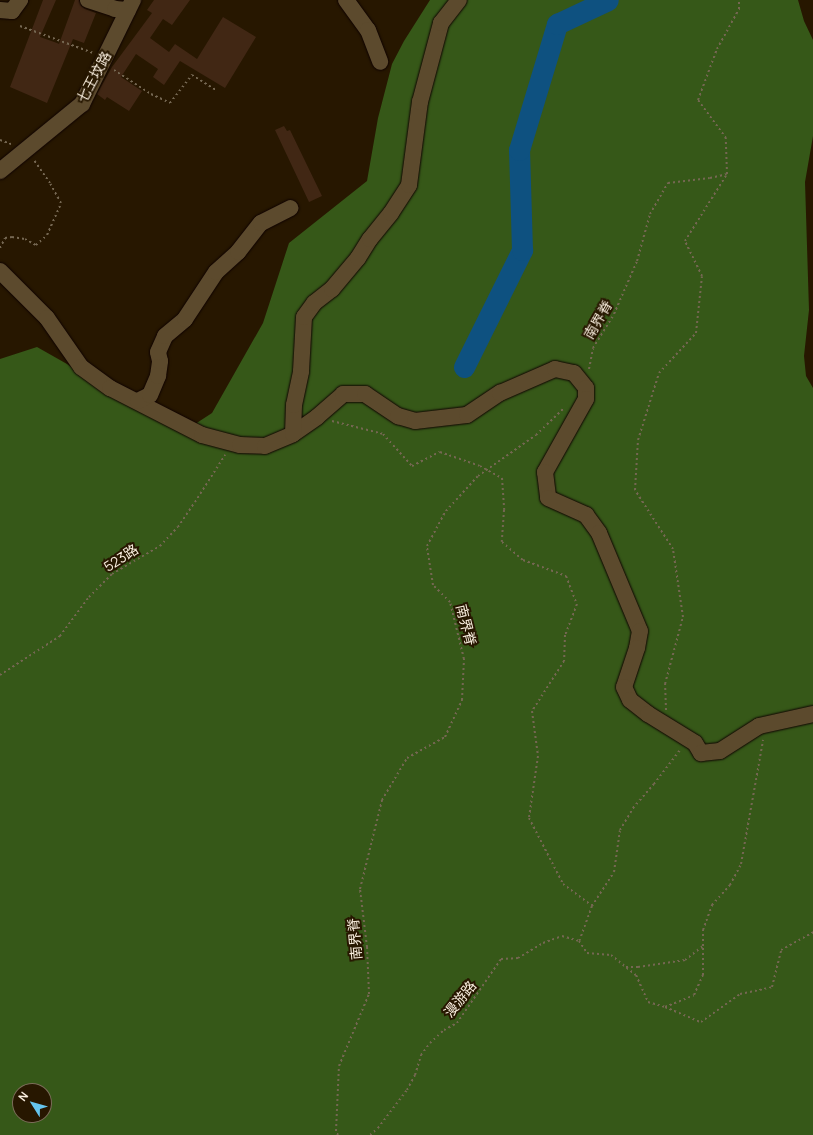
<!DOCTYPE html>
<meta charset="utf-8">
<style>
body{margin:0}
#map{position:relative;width:813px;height:1135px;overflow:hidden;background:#271700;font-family:Manrope,"Noto Sans SC",sans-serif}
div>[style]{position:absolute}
.forest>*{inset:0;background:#365818}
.river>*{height:21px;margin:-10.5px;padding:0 10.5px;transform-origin:10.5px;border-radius:10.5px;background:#0e5180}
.building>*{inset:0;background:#412714}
.path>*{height:2px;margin-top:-1px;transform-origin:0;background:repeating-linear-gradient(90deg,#756752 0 2px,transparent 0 5px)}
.roads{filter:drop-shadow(0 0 1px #0f0300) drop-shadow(0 0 1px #0f0300)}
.minor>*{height:16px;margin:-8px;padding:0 8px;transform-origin:8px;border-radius:8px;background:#5c4a2d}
span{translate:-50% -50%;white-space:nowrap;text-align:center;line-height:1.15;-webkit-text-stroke:4px #271700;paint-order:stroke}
.street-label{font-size:14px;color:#f9eede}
.north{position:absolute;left:12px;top:1083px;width:40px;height:40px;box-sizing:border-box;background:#271700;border:1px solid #7b6d59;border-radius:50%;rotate:307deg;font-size:11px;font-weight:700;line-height:16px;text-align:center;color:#f9eede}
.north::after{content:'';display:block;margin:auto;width:14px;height:18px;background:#65c5ee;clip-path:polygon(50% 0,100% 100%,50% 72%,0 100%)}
</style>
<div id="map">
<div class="forest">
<i style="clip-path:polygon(evenodd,430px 0,798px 0,804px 21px,813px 40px,813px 136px,805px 182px,809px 310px,804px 356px,806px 376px,813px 388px,813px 1135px,0 1135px,0 359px,37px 347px,67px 364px,110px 393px,189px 428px,212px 413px,263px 323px,289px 243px,367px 181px,378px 118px,392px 64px,404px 41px,430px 0,20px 1091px,44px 1091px,44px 1115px,20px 1115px,20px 1091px)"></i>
</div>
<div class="river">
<i style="left:464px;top:367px;width:131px;rotate:-63.6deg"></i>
<i style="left:522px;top:250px;width:100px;rotate:-91.7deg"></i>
<i style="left:519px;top:150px;width:132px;rotate:-73.2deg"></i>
<i style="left:557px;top:24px;width:56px;rotate:-25.2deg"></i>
</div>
<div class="building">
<i style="clip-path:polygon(43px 0,56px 0,40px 37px,57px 43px,59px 44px,75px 0,79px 0,81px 6px,85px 9px,96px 13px,84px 43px,73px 39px,47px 103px,10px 87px)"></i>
<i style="clip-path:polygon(154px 0,190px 0,172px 25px,163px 19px,150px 38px,169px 52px,175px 44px,197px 59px,223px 17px,256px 37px,225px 88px,180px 61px,164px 85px,153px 77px,158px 69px,136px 54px,121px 77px,142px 91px,129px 111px,107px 97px,105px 100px,97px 94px,112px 67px,152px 13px,147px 10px)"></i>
<i style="clip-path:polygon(284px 126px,287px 131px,290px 130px,322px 196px,309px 202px,275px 130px)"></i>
</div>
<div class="path">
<i style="left:20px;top:26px;width:78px;rotate:20.3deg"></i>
<i style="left:114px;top:70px;width:44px;rotate:33deg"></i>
<i style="left:151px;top:94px;width:21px;rotate:25deg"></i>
<i style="left:170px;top:103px;width:36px;rotate:-52deg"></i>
<i style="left:192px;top:75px;width:28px;rotate:32deg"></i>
<i style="left:0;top:140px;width:12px;rotate:20deg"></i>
<i style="left:0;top:248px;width:11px;rotate:-63deg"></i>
<i style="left:5px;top:238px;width:7px;rotate:-8deg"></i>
<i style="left:12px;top:237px;width:13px;rotate:9deg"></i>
<i style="left:25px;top:239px;width:13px;rotate:29deg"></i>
<i style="left:36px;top:245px;width:15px;rotate:-42deg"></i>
<i style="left:47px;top:235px;width:35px;rotate:-66deg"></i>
<i style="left:61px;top:203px;width:23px;rotate:-119deg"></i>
<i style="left:50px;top:183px;width:28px;rotate:-125deg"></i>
<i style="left:589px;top:369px;width:21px;rotate:-79deg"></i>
<i style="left:593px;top:348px;width:40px;rotate:-58deg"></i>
<i style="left:614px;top:314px;width:58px;rotate:-66.5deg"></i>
<i style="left:637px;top:261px;width:49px;rotate:-74.5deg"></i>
<i style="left:650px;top:214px;width:36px;rotate:-60deg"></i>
<i style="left:668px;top:183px;width:42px;rotate:-6.8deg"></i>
<i style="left:710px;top:178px;width:17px;rotate:-13deg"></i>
<i style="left:332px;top:421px;width:53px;rotate:14.3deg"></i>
<i style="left:383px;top:434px;width:43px;rotate:47.8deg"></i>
<i style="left:412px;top:466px;width:31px;rotate:-27deg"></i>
<i style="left:440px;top:452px;width:42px;rotate:19.3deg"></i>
<i style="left:480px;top:466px;width:25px;rotate:29deg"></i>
<i style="left:502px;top:478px;width:32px;rotate:86deg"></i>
<i style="left:504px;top:510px;width:32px;rotate:94deg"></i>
<i style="left:502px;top:542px;width:28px;rotate:41deg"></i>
<i style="left:523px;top:560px;width:46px;rotate:20.4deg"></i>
<i style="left:566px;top:576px;width:30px;rotate:69deg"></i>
<i style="left:577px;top:604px;width:33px;rotate:111deg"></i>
<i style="left:565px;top:635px;width:26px;rotate:92deg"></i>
<i style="left:564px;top:661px;width:59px;rotate:122.6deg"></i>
<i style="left:532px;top:711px;width:45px;rotate:82.4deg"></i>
<i style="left:538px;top:756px;width:63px;rotate:98.3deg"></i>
<i style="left:529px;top:818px;width:74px;rotate:62.7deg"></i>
<i style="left:563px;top:884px;width:36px;rotate:37deg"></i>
<i style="left:592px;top:906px;width:37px;rotate:110deg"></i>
<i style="left:579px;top:941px;width:14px;rotate:56deg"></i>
<i style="left:587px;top:953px;width:24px;rotate:5deg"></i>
<i style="left:611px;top:955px;width:32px;rotate:39deg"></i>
<i style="left:636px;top:975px;width:30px;rotate:66deg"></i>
<i style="left:648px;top:1002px;width:18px;rotate:16deg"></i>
<i style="left:665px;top:1007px;width:39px;rotate:23deg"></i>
<i style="left:701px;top:1022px;width:48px;rotate:-35.7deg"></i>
<i style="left:740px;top:994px;width:33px;rotate:-12deg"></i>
<i style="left:772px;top:987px;width:38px;rotate:-76deg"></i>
<i style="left:781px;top:950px;width:37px;rotate:-29deg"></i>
<i style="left:0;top:675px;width:72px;rotate:-33deg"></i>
<i style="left:60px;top:636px;width:49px;rotate:-53.4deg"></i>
<i style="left:89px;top:597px;width:33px;rotate:-45deg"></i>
<i style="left:112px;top:574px;width:56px;rotate:-30.3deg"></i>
<i style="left:160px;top:546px;width:26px;rotate:-47deg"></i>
<i style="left:178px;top:527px;width:30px;rotate:-56deg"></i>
<i style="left:195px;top:502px;width:56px;rotate:-57.4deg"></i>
<i style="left:666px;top:710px;width:26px;rotate:-92deg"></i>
<i style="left:665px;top:684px;width:69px;rotate:-75deg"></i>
<i style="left:683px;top:617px;width:69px;rotate:-98.4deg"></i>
<i style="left:673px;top:549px;width:70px;rotate:-122.8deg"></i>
<i style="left:635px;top:490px;width:50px;rotate:-86.6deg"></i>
<i style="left:638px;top:440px;width:70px;rotate:-72.6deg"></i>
<i style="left:659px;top:373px;width:54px;rotate:-47.2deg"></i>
<i style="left:696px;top:333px;width:57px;rotate:-84deg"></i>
<i style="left:702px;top:276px;width:39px;rotate:-116deg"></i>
<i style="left:685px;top:241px;width:79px;rotate:-57.9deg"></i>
<i style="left:727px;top:174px;width:36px;rotate:-92deg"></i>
<i style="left:726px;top:138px;width:47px;rotate:-126.4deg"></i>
<i style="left:698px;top:100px;width:54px;rotate:-69.6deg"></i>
<i style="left:717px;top:49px;width:46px;rotate:-61.2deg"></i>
<i style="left:739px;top:9px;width:9px;rotate:-90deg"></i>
<i style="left:592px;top:906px;width:40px;rotate:-57.1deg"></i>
<i style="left:614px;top:872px;width:42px;rotate:-81.9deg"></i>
<i style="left:620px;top:830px;width:26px;rotate:-59deg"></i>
<i style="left:633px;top:808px;width:32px;rotate:-49deg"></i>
<i style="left:654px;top:784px;width:43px;rotate:-52.6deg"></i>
<i style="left:626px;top:967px;width:12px"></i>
<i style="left:638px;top:967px;width:48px;rotate:-8.5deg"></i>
<i style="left:685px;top:960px;width:23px;rotate:-38deg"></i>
<i style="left:703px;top:946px;width:16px;rotate:-90deg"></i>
<i style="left:703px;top:930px;width:27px;rotate:-70deg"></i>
<i style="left:712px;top:905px;width:27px;rotate:-48deg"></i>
<i style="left:730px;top:885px;width:24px;rotate:-62deg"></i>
<i style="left:741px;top:864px;width:126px;rotate:-79.9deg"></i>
<i style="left:665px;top:1007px;width:31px;rotate:-22deg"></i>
<i style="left:694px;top:995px;width:22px;rotate:-66deg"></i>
<i style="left:703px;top:975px;width:28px;rotate:-90deg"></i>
<i style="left:338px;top:1135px;width:4px;rotate:-117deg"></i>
<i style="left:336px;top:1131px;width:65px;rotate:-87.4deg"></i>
<i style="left:339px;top:1066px;width:78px;rotate:-67.4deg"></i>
<i style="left:369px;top:994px;width:47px;rotate:-92.4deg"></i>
<i style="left:367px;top:947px;width:58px;rotate:-96.9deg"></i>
<i style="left:360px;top:889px;width:92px;rotate:-76.1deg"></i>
<i style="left:382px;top:800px;width:49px;rotate:-59.2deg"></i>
<i style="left:407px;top:758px;width:43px;rotate:-28.9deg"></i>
<i style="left:445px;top:737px;width:41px;rotate:-65.3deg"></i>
<i style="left:462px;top:700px;width:41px;rotate:-87.2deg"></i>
<i style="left:464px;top:659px;width:59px;rotate:-103.8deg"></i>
<i style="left:450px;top:602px;width:24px;rotate:-135deg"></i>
<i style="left:433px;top:585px;width:39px;rotate:-99deg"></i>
<i style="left:427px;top:546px;width:40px;rotate:-62deg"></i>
<i style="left:446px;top:511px;width:47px;rotate:-47.6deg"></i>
<i style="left:478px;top:476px;width:71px;rotate:-35.3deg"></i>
<i style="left:536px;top:435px;width:39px;rotate:-44deg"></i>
<i style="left:370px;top:1135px;width:11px;rotate:-41deg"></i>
<i style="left:378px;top:1128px;width:48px;rotate:-52.7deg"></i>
<i style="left:407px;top:1090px;width:17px;rotate:-62deg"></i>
<i style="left:415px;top:1075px;width:21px;rotate:-73deg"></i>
<i style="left:421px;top:1055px;width:15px;rotate:-53deg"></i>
<i style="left:430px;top:1043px;width:19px;rotate:-43deg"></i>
<i style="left:444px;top:1030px;width:15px;rotate:-28deg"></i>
<i style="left:457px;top:1023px;width:78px;rotate:-55.5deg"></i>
<i style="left:501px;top:959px;width:17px;rotate:-3deg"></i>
<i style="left:518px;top:958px;width:29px;rotate:-31deg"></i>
<i style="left:543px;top:943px;width:20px;rotate:-20deg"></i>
<i style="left:562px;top:936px;width:18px;rotate:16deg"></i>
</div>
<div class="roads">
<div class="minor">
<i style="left:88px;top:0;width:28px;rotate:18deg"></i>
<i style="left:115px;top:9px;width:13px;rotate:4deg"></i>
<i style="left:346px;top:0;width:37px;rotate:54deg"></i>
<i style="left:368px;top:30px;width:34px;rotate:69deg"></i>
<i style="left:0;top:10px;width:12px;rotate:5deg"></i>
<i style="left:12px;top:11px;width:14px;rotate:-54deg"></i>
<i style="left:0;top:171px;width:106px;rotate:-39.3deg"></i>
<i style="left:82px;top:104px;width:116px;rotate:-63.9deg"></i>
<i style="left:0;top:271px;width:66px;rotate:45deg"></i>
<i style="left:47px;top:318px;width:60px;rotate:55.2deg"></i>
<i style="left:81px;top:367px;width:36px;rotate:36deg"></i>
<i style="left:110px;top:388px;width:103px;rotate:27.1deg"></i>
<i style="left:202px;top:435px;width:39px;rotate:15deg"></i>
<i style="left:240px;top:445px;width:25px;rotate:2deg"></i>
<i style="left:265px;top:446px;width:30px;rotate:-23deg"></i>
<i style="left:293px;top:434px;width:29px;rotate:-35deg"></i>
<i style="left:317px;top:417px;width:35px;rotate:-41deg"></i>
<i style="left:343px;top:394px;width:22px"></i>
<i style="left:365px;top:394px;width:40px;rotate:34deg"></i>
<i style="left:398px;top:416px;width:18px;rotate:16deg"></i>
<i style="left:415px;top:421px;width:52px;rotate:-6.6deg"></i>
<i style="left:467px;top:415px;width:40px;rotate:-34deg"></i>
<i style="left:500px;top:393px;width:60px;rotate:-23.6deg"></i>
<i style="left:555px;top:369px;width:19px;rotate:12deg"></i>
<i style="left:574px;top:373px;width:19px;rotate:51deg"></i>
<i style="left:586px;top:388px;width:11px;rotate:90deg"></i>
<i style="left:586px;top:399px;width:84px;rotate:119.3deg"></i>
<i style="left:545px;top:472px;width:26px;rotate:83deg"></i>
<i style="left:548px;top:498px;width:42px;rotate:24.1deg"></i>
<i style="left:586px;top:515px;width:22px;rotate:54deg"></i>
<i style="left:599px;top:533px;width:106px;rotate:67.3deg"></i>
<i style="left:640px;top:631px;width:17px;rotate:100deg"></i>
<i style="left:637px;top:648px;width:41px;rotate:108.4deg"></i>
<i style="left:624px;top:687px;width:14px;rotate:65deg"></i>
<i style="left:630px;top:700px;width:23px;rotate:38deg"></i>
<i style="left:648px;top:714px;width:55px;rotate:31.7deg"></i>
<i style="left:695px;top:743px;width:12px;rotate:59deg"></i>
<i style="left:701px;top:753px;width:19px;rotate:-6deg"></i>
<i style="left:720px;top:751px;width:46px;rotate:-32.7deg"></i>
<i style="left:759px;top:726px;width:55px;rotate:-12.5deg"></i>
<i style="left:138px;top:401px;width:13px;rotate:-27deg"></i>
<i style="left:150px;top:395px;width:21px;rotate:-67deg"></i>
<i style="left:158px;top:376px;width:15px;rotate:-82deg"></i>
<i style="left:160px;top:361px;width:9px;rotate:-103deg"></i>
<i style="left:158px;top:352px;width:17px;rotate:-66deg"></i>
<i style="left:165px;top:336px;width:26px;rotate:-40deg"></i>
<i style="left:185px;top:319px;width:56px;rotate:-56.6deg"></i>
<i style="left:216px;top:272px;width:30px;rotate:-42deg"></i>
<i style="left:238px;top:252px;width:37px;rotate:-52deg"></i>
<i style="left:261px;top:223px;width:33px;rotate:-27deg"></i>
<i style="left:293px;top:434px;width:29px;rotate:-88deg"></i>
<i style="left:294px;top:405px;width:35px;rotate:-78deg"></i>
<i style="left:301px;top:371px;width:54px;rotate:-86.8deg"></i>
<i style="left:304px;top:317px;width:17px;rotate:-54deg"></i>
<i style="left:314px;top:303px;width:23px;rotate:-38deg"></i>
<i style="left:332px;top:289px;width:40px;rotate:-50deg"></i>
<i style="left:358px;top:258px;width:22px;rotate:-58deg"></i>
<i style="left:370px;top:239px;width:33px;rotate:-51deg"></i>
<i style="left:391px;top:213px;width:33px;rotate:-57deg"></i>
<i style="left:409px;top:185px;width:84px;rotate:-82.5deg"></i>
<i style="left:420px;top:102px;width:82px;rotate:-75.1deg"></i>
<i style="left:441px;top:23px;width:29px;rotate:-52deg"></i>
</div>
</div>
<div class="street-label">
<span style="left:94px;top:77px;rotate:-62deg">七王坟路</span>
<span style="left:598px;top:320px;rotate:-60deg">南界脊</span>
<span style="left:121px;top:558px;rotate:-33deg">523路</span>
<span style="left:466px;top:625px;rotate:76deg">南界脊</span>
<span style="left:355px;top:939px;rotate:-95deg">南界脊</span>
<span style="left:460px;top:999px;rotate:-51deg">漫游路</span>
</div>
<div class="north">N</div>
</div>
